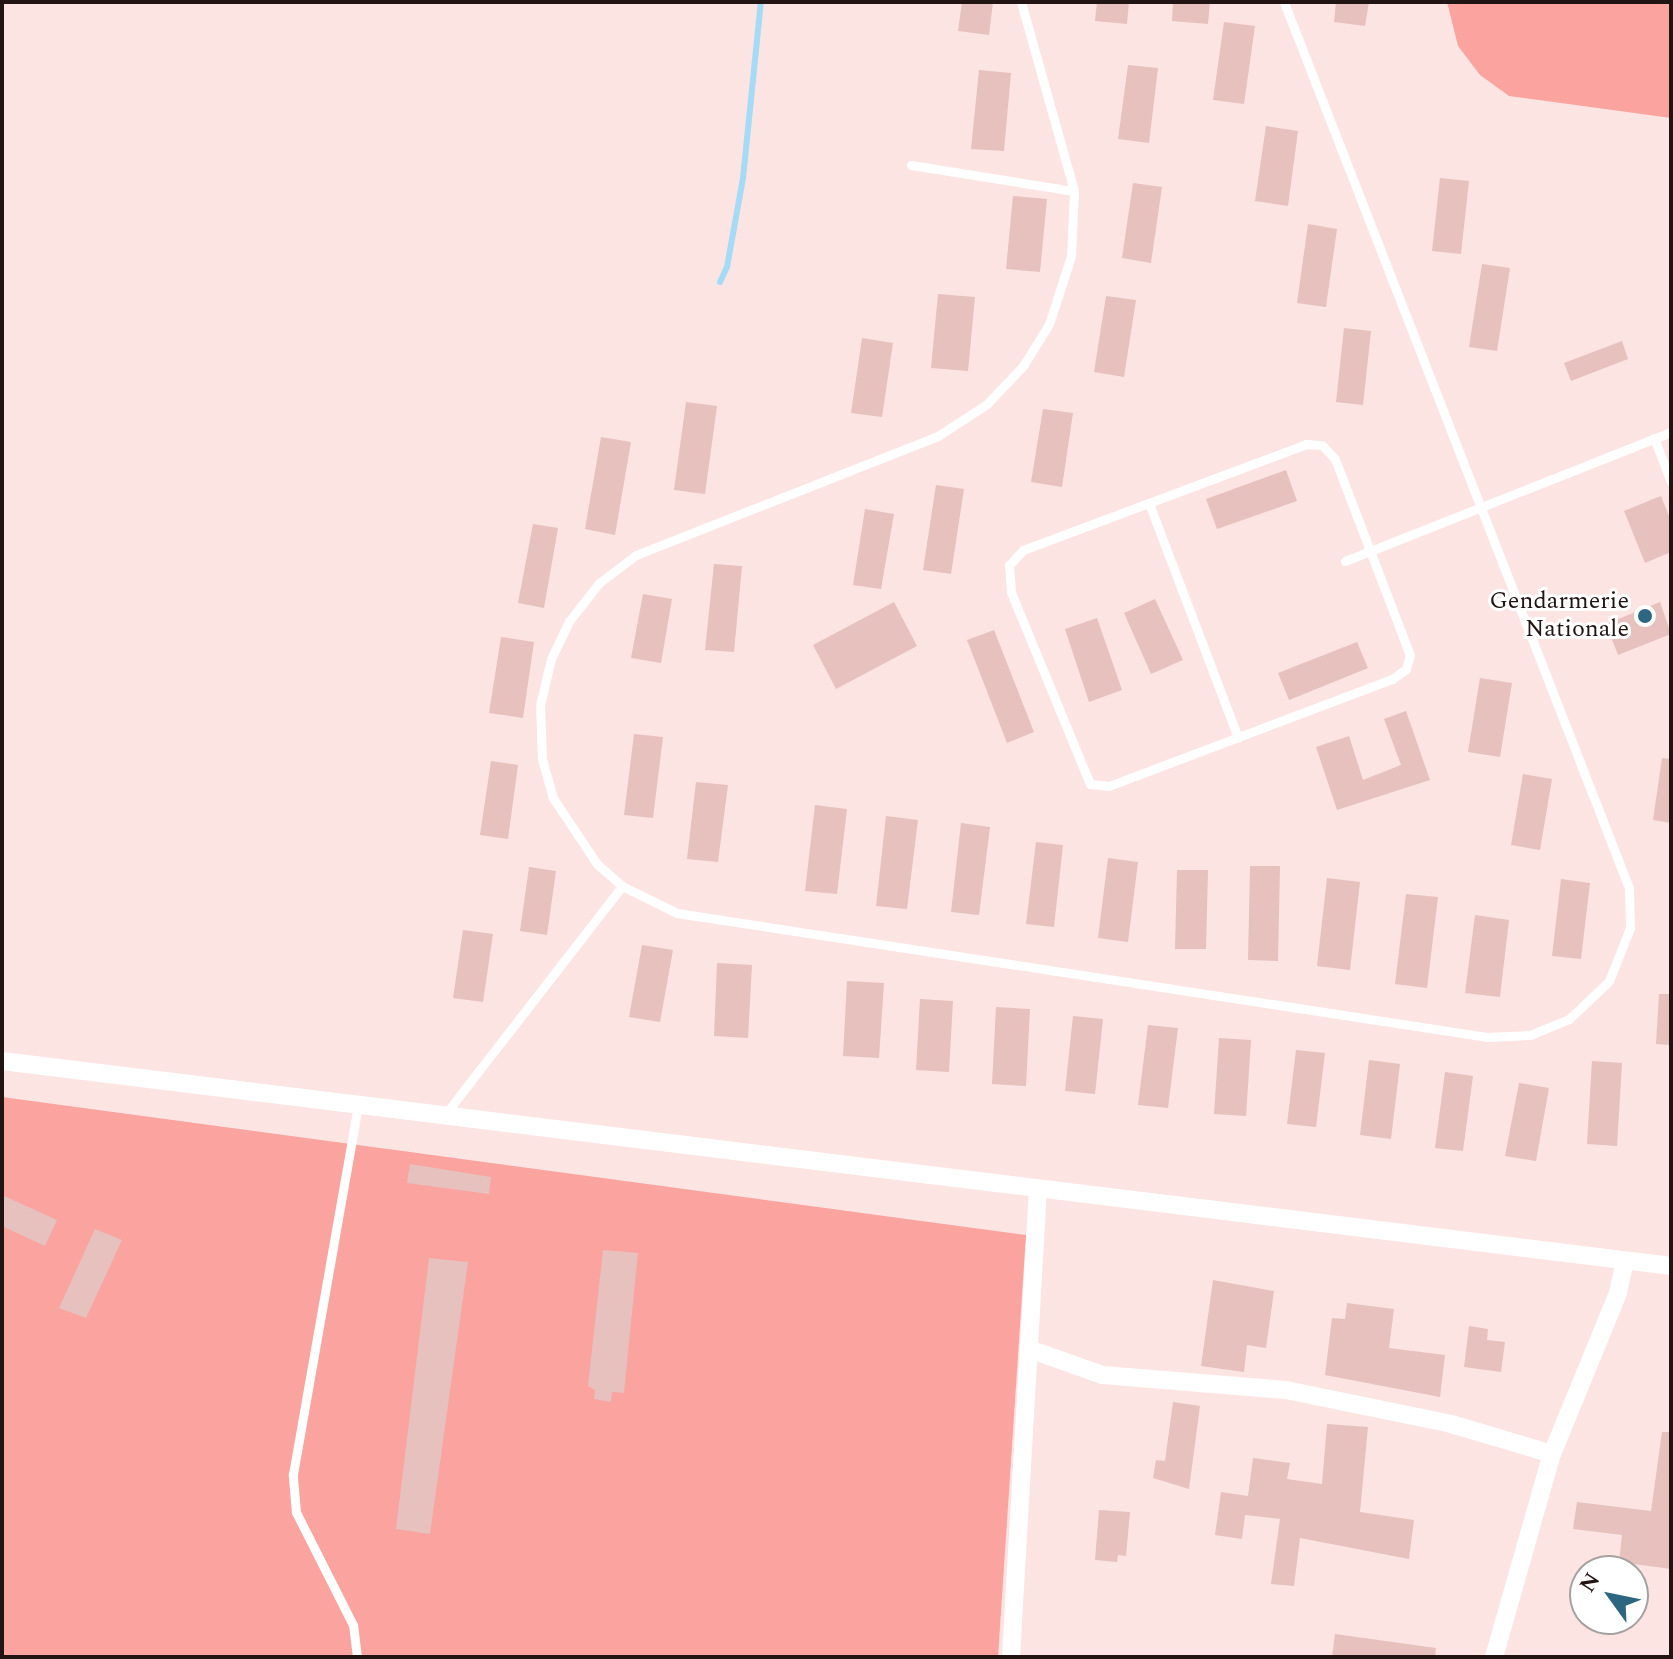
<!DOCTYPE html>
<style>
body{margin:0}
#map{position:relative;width:1673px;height:1659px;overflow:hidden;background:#fce4e3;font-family:Spectral,serif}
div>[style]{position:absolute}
.green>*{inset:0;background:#fba39e}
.stream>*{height:6px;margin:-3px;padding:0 3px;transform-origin:3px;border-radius:3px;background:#a5dbf6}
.building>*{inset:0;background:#e6c1be}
.lane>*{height:9px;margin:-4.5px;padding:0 4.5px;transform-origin:4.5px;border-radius:4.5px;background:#fff}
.street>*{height:18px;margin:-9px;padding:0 9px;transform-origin:9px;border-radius:9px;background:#fff}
.dots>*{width:22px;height:22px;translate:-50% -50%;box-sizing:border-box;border:4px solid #fff;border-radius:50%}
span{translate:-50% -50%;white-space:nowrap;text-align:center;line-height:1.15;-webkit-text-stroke:6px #fff;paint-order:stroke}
.poi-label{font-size:24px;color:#211413}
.right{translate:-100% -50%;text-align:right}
.frame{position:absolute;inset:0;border:4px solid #211413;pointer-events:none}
.north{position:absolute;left:1569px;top:1555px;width:80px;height:80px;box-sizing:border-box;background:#fff;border:2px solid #a6a1a1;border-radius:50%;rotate:303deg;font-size:22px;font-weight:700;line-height:32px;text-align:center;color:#211413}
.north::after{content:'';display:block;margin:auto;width:28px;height:36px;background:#2d6680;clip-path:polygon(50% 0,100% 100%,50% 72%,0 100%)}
</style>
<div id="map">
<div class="green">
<i style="clip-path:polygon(1447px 2px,1671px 2px,1671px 118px,1509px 96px,1480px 75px,1458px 46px)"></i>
<i style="clip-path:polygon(2px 1097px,1026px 1235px,998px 1657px,2px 1657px)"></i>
</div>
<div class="stream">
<i style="left:720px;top:282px;width:17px;rotate:-65deg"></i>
<i style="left:727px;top:267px;width:90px;rotate:-79.8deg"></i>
<i style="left:743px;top:178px;width:177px;rotate:-84.2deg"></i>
</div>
<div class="building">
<i style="clip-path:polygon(962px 2px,993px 2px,989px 35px,958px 31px)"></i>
<i style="clip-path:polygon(1097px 2px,1129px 2px,1127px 24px,1095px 21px)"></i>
<i style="clip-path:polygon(1173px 2px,1210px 2px,1208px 24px,1172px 21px)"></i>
<i style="clip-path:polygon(1336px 2px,1369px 2px,1365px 26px,1334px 22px)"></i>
<i style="clip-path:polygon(1224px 22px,1255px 26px,1244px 104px,1213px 100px)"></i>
<i style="clip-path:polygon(1128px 65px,1158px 68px,1149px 143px,1118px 139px)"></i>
<i style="clip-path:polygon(979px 70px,1011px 73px,1004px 151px,971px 149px)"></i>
<i style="clip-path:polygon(1266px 126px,1298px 131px,1288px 206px,1255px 201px)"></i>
<i style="clip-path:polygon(1440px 178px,1469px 181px,1461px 254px,1432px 251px)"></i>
<i style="clip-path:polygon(1133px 183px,1162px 187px,1151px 263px,1122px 258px)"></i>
<i style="clip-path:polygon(1013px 196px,1047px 199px,1040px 272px,1006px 269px)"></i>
<i style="clip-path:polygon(1308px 224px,1337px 229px,1326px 307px,1297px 303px)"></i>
<i style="clip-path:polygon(1482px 264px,1510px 268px,1497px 351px,1469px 347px)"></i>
<i style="clip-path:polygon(938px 294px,975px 297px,968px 371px,931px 368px)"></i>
<i style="clip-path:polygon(1106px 296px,1136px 300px,1124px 377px,1094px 372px)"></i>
<i style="clip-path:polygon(1344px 328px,1371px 331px,1363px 405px,1336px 402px)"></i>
<i style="clip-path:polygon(862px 338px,893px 343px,882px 417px,851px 413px)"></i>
<i style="clip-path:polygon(1622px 341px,1628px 359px,1571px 381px,1564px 363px)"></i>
<i style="clip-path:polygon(686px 402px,717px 406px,705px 494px,674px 490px)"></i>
<i style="clip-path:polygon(1043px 409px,1073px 413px,1062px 487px,1031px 482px)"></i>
<i style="clip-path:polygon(601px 437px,631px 442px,615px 535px,585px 529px)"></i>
<i style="clip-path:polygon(1286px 470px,1297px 501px,1217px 529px,1206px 499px)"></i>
<i style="clip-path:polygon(936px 485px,964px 489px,951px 574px,923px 570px)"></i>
<i style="clip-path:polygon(1661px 496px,1671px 521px,1671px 552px,1645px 563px,1624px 511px)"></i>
<i style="clip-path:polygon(865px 509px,894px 514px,881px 589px,853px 585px)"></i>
<i style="clip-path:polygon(533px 524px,558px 528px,544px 608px,518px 603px)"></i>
<i style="clip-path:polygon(714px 564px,742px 566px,734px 652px,705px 650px)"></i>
<i style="clip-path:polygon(643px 594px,672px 599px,661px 663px,631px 658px)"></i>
<i style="clip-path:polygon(1155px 599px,1183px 660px,1151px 674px,1124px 613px)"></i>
<i style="clip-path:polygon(894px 602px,917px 646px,836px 689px,813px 645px)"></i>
<i style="clip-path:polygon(1660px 602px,1671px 634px,1618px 655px,1606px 624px)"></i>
<i style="clip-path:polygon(1097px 618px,1122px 690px,1089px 702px,1065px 629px)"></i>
<i style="clip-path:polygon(994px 630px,1034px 732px,1007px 743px,967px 640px)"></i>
<i style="clip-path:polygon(501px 637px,534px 642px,523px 718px,489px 713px)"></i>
<i style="clip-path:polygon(1357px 642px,1368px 668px,1289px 700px,1278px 673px)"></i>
<i style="clip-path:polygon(1480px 678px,1512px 683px,1500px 757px,1468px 752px)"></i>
<i style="clip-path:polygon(1406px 711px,1430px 780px,1337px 810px,1316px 747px,1349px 736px,1363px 780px,1401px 765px,1384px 719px)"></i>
<i style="clip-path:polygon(634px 734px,663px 737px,653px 818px,624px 815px)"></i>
<i style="clip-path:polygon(1662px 758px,1671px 759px,1671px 823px,1653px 820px)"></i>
<i style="clip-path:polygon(491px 761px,518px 765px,508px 839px,480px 835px)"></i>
<i style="clip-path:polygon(1523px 774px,1552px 779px,1540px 850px,1511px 845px)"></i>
<i style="clip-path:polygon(696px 782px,728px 785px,718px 862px,687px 859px)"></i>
<i style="clip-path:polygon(815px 805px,847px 809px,837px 894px,805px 891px)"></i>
<i style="clip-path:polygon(886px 816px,918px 820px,907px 909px,876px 906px)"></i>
<i style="clip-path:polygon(961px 823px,990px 827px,979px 915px,951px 912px)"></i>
<i style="clip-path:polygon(1036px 842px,1063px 845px,1054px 927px,1026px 924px)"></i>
<i style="clip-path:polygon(1108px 858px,1138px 862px,1128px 942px,1098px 938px)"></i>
<i style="clip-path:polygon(1250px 866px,1280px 866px,1278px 961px,1248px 960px)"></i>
<i style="clip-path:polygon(529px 867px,556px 871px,547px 935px,520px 931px)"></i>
<i style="clip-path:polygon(1177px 870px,1208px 870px,1206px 949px,1175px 949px)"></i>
<i style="clip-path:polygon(1327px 878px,1360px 882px,1350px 970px,1317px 966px)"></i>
<i style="clip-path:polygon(1561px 879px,1590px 883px,1581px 959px,1552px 956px)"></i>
<i style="clip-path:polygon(1406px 894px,1438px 897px,1427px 988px,1395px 984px)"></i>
<i style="clip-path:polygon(1475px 915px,1509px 920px,1500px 997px,1465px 993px)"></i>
<i style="clip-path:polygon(463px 930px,493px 934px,483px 1002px,453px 998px)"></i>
<i style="clip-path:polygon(642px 945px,673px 950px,660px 1022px,629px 1017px)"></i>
<i style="clip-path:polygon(717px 963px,752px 965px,748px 1038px,714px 1036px)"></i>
<i style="clip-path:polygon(847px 981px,884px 983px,879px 1058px,843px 1056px)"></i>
<i style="clip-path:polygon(1659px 994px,1671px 994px,1671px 1045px,1656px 1044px)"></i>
<i style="clip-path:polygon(920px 999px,953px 1001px,949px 1072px,916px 1070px)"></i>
<i style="clip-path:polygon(996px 1007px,1030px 1009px,1026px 1086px,992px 1084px)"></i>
<i style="clip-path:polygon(1073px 1016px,1103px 1019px,1095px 1094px,1065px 1091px)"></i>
<i style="clip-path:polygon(1148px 1025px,1178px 1028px,1168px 1108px,1138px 1105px)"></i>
<i style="clip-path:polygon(1219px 1038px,1251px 1040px,1246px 1116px,1214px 1114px)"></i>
<i style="clip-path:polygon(1296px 1050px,1325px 1053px,1316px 1127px,1287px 1124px)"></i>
<i style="clip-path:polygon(1369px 1060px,1400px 1064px,1391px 1139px,1360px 1135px)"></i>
<i style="clip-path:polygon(1592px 1061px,1622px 1063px,1617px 1146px,1587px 1144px)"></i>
<i style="clip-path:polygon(1445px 1072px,1473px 1076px,1463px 1151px,1435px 1148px)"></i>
<i style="clip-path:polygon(1519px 1083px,1549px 1088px,1536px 1161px,1505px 1156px)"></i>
<i style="clip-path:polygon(410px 1164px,491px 1177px,489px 1194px,407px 1183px)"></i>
<i style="clip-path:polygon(2px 1195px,57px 1220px,45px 1246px,2px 1226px)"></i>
<i style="clip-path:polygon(95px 1229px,122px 1240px,86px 1318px,59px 1308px)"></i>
<i style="clip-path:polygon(603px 1250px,638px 1253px,624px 1393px,612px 1392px,611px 1402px,594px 1399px,595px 1390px,588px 1386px)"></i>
<i style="clip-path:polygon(429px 1258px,468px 1262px,430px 1534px,396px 1529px)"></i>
<i style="clip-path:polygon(1213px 1280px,1274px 1291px,1266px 1348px,1247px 1345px,1244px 1372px,1201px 1366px)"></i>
<i style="clip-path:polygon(1347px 1303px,1394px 1309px,1389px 1348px,1445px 1355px,1440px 1397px,1325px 1375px,1332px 1318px,1345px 1319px)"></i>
<i style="clip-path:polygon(1469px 1326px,1488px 1329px,1487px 1340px,1505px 1342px,1501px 1372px,1464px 1367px)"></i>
<i style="clip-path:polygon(1173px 1402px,1200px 1406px,1189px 1489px,1153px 1478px,1156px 1460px,1165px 1461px)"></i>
<i style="clip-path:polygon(1327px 1424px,1368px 1427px,1360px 1512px,1414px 1520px,1409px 1559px,1300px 1538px,1294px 1586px,1271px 1584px,1280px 1519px,1245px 1515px,1242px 1539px,1215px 1535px,1221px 1492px,1248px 1496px,1253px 1458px,1290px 1463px,1287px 1479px,1322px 1484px)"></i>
<i style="clip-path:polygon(1662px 1432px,1671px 1432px,1671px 1569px,1619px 1562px,1622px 1535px,1573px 1529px,1577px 1502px,1651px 1511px)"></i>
<i style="clip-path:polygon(1099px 1510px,1130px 1512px,1126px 1556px,1118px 1555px,1117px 1562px,1095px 1560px)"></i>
<i style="clip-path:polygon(1335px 1634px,1436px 1648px,1435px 1657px,1332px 1657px)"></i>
</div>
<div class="lane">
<i style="left:1021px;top:2px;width:196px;rotate:74.3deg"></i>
<i style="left:1074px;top:191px;width:65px;rotate:92.6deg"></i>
<i style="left:1071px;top:256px;width:71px;rotate:107.9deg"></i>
<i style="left:1049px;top:324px;width:49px;rotate:121.8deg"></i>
<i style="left:1023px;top:366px;width:52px;rotate:133.5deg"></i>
<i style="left:987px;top:404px;width:59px;rotate:146.9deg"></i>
<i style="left:938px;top:436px;width:325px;rotate:158.5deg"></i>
<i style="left:636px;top:555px;width:46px;rotate:142.9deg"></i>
<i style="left:599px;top:583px;width:48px;rotate:128.3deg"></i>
<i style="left:569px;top:621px;width:42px;rotate:115.3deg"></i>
<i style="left:551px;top:659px;width:47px;rotate:103.4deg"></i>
<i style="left:540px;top:705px;width:54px;rotate:87.9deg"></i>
<i style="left:542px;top:759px;width:41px;rotate:74.2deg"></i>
<i style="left:553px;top:798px;width:79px;rotate:56.3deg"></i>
<i style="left:597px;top:864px;width:33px;rotate:41deg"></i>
<i style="left:622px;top:886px;width:61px;rotate:26.1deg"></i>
<i style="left:677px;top:913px;width:819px;rotate:8.7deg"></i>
<i style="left:1487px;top:1037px;width:43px;rotate:-2.7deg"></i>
<i style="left:1530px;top:1035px;width:42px;rotate:-22.3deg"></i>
<i style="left:1569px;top:1019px;width:55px;rotate:-43.5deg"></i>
<i style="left:1609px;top:981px;width:57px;rotate:-68.4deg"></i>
<i style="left:1630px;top:928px;width:40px;rotate:-91.4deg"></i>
<i style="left:1629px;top:888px;width:951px;rotate:-111.28deg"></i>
<i style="left:911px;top:165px;width:165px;rotate:9.1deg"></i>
<i style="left:1654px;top:438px;width:47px;rotate:68.9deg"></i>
<i style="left:1306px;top:444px;width:16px;rotate:4deg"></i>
<i style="left:1322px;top:445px;width:19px;rotate:47deg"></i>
<i style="left:1335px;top:459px;width:210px;rotate:69.1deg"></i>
<i style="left:1410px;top:655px;width:15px;rotate:106deg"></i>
<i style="left:1406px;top:669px;width:17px;rotate:144deg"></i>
<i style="left:1392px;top:679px;width:303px;rotate:159.3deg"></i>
<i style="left:1109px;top:786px;width:19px;rotate:-174deg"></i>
<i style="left:1090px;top:784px;width:208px;rotate:-112.4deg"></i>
<i style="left:1011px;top:592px;width:27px;rotate:-94deg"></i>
<i style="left:1009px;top:565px;width:21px;rotate:-47deg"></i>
<i style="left:1023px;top:550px;width:302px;rotate:-20.5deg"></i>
<i style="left:1150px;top:506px;width:248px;rotate:69.2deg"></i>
<i style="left:1345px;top:561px;width:351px;rotate:-21.6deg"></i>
<i style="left:443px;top:1117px;width:292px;rotate:-52.2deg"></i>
<i style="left:357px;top:1657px;width:32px;rotate:-97deg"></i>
<i style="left:353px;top:1625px;width:127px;rotate:-116.8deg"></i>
<i style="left:296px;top:1512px;width:38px;rotate:-95deg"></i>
<i style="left:293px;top:1474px;width:376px;rotate:-80deg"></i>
</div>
<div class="street">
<i style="left:2px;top:1061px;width:1682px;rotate:7deg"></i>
<i style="left:1029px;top:1349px;width:78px;rotate:19.4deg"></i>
<i style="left:1103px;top:1375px;width:184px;rotate:4.7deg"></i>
<i style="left:1286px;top:1390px;width:168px;rotate:11.6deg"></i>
<i style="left:1451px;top:1424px;width:105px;rotate:16.5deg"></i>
<i style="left:1011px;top:1657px;width:468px;rotate:-86.7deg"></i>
<i style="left:1494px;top:1657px;width:211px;rotate:-74.1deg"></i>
<i style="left:1552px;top:1454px;width:174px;rotate:-67.7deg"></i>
<i style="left:1618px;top:1293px;width:33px;rotate:-78deg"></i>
</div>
<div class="dots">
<i style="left:1645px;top:616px;background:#2d6680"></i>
</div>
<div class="poi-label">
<span class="right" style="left:1629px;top:616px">Gendarmerie<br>Nationale</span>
</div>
<div class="frame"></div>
<div class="north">N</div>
</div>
